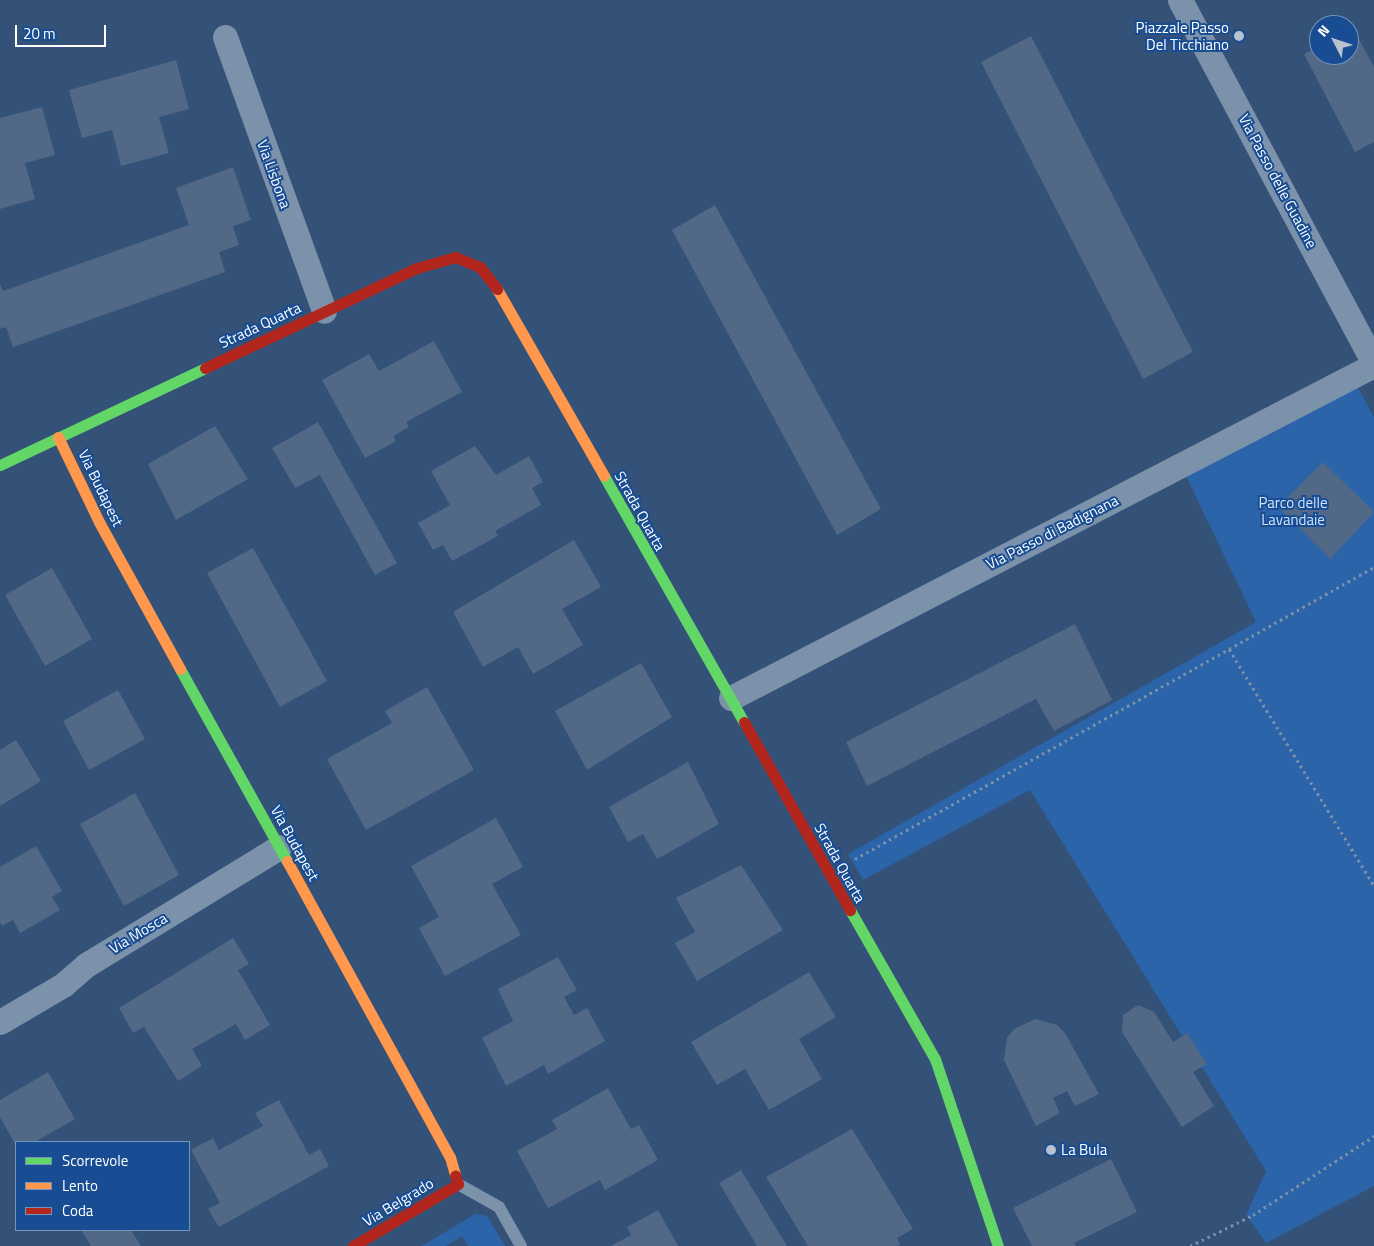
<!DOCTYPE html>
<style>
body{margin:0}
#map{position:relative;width:1374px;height:1246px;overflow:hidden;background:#345177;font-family:"Titillium Web",sans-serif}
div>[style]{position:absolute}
.green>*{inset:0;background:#2c64aa}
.building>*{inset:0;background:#516986}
.path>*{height:3px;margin-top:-1.5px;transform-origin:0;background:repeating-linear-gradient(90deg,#7c91aa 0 2.5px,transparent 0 6.5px)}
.lane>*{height:12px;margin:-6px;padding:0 6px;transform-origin:6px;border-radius:6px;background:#7c91aa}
.street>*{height:25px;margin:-12.5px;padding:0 12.5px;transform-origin:12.5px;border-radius:12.5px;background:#7c91aa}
.fast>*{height:11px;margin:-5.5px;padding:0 5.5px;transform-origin:5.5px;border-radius:5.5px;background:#63d668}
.slow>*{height:11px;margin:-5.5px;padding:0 5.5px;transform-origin:5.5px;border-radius:5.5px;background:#ff974d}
.jam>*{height:11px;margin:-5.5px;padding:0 5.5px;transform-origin:5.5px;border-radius:5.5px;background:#b3261e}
.dots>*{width:14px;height:14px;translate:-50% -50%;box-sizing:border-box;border:2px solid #184d93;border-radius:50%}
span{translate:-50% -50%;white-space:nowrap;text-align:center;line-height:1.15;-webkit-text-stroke:4px #184d93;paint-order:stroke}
.poi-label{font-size:15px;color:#fff}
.right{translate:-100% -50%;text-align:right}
.left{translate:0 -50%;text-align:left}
.street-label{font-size:15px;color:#fff}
.park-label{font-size:15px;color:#cfe3fb}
.legend{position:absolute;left:15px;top:1141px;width:175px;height:90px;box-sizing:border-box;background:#184d93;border:1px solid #7494be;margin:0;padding:6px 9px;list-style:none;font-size:15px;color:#fff}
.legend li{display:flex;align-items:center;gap:10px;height:25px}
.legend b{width:25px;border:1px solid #7494be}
.north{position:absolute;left:1309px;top:15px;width:50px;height:50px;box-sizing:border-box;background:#184d93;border:1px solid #7494be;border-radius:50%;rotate:311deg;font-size:14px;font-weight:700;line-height:20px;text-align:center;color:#fff}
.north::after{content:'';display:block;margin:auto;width:18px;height:22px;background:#b8c2cf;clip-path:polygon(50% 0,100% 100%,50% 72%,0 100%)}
.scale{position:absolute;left:15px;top:25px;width:91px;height:22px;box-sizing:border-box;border:2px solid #fff;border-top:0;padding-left:6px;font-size:15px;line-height:18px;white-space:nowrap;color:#fff;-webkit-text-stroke:4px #184d93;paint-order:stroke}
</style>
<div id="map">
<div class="green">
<i style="clip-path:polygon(1356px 384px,1374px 417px,1374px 1186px,1266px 1243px,1246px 1215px,1266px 1171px,1202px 1067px,1206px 1063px,1187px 1033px,1182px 1036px,1030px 790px,863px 880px,848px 854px,1256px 622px,1186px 476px)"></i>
<i style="clip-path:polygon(475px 1214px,487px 1216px,505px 1246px,468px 1246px,462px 1236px,446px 1246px,422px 1246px)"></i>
</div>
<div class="building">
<i style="clip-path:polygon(1353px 28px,1374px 67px,1374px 142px,1355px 152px,1304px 54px,1319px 46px,1319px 55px,1349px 55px,1349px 30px)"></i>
<i style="clip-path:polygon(1031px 36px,1193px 352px,1143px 379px,981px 62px)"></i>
<i style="clip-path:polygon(176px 60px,189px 109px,159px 117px,169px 153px,121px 166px,112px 130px,82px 138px,69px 90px)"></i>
<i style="clip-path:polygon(42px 107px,55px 155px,25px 163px,35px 199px,0 209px,0 118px)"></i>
<i style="clip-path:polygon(233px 167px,251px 220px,233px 226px,239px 245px,219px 252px,225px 272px,13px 347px,6px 327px,0 329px,0 284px,3px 291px,189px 225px,176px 188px)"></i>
<i style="clip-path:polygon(715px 205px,881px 509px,837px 535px,672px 230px)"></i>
<i style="clip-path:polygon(434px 341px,462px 392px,406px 422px,409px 427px,393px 436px,396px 441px,365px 458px,322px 380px,369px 354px,379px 371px)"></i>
<i style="clip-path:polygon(318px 422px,397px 563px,375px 575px,320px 475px,295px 488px,272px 448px)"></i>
<i style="clip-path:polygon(215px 426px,248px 479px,176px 520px,148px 464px)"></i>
<i style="clip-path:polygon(475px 446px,496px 475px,529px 456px,543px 482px,532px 488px,541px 505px,495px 531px,498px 536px,452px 561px,443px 545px,433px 550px,418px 523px,450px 505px,431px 471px)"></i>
<i style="clip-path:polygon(1323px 462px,1374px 512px,1330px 559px,1278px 507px)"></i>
<i style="clip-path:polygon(574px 540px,601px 587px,562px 609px,583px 645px,533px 674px,518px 647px,483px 667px,453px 612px)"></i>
<i style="clip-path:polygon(253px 548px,327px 681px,280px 707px,207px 573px)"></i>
<i style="clip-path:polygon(52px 568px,92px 639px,45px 666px,5px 595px)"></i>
<i style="clip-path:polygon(1075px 624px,1112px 700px,1054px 731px,1036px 699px,867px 786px,846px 742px)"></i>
<i style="clip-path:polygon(641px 663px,672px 717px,587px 770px,555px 711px)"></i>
<i style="clip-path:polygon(427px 687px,474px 770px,366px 830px,327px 759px,392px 723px,385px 711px)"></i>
<i style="clip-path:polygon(118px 690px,145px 739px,89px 770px,63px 721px)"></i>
<i style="clip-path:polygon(16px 740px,41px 781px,0 806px,0 750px)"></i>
<i style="clip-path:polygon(688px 762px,719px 824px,657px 859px,643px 834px,628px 842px,609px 807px)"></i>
<i style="clip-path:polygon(135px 793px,179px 875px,124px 906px,80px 824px)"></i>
<i style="clip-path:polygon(496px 818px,523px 867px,492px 884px,521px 935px,445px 976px,419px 928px,439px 917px,411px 866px)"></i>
<i style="clip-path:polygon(36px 846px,62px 891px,52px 897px,60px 910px,20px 933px,13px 920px,2px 926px,0 922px,0 867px)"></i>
<i style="clip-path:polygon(741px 865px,783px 930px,697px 981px,675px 943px,695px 932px,676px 898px)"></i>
<i style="clip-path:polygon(233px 938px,249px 964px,238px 970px,270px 1025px,245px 1040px,236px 1024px,192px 1049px,202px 1066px,178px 1081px,144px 1027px,133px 1033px,119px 1008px)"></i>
<i style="clip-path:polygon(558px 957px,577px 990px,564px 997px,574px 1015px,587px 1008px,605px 1041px,548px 1074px,544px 1065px,506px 1086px,482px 1038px,513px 1021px,498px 989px)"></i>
<i style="clip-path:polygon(809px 972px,836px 1017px,799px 1039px,822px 1079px,769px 1110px,745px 1069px,717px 1085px,691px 1042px)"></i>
<i style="clip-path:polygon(1138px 1005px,1154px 1012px,1173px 1042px,1187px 1033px,1207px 1064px,1193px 1072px,1214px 1106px,1182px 1127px,1122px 1032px,1123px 1015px)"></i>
<i style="clip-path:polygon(1035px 1019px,1057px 1025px,1065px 1033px,1099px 1094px,1075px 1106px,1067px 1091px,1053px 1098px,1060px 1113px,1036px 1126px,1004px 1060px,1007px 1038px,1014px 1029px)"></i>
<i style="clip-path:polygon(48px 1072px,75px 1119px,35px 1142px,16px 1142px,16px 1146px,0 1117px,0 1100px)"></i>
<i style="clip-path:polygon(608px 1088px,631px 1129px,639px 1125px,658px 1160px,605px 1190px,600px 1180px,548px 1208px,517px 1151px,557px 1129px,552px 1120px)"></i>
<i style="clip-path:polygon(279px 1100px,309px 1155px,320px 1149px,329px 1166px,219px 1227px,208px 1209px,220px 1203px,191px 1150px,213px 1138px,219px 1150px,263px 1126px,255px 1113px)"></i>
<i style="clip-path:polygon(852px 1129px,913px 1229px,897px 1238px,900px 1244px,897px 1246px,808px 1246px,766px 1177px)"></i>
<i style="clip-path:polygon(1111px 1159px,1137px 1212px,1074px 1243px,1076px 1246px,1032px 1246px,1013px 1208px)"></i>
<i style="clip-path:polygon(741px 1170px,787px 1246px,757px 1246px,719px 1183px)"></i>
<i style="clip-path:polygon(658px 1210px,678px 1246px,611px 1246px,631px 1235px,627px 1227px)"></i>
<i style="clip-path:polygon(81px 1230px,131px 1230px,141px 1246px,91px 1246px)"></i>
</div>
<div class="path">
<i style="left:1229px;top:649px;width:167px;rotate:-29.5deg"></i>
<i style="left:855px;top:859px;width:429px;rotate:-29.3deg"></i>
<i style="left:1229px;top:649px;width:278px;rotate:58.5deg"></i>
<i style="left:1190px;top:1246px;width:70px;rotate:-26.2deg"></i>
<i style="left:1253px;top:1215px;width:145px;rotate:-33.1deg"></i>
</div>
<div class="lane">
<i style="left:458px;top:1184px;width:47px;rotate:29.3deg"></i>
<i style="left:499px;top:1207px;width:45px;rotate:60.6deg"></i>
</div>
<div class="street">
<i style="left:1180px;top:0;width:412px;rotate:61.9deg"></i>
<i style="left:225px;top:37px;width:291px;rotate:70.1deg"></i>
<i style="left:731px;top:698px;width:724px;rotate:-27.38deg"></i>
<i style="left:0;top:1022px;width:73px;rotate:-30.4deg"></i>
<i style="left:63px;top:985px;width:30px;rotate:-41deg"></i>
<i style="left:86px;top:965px;width:226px;rotate:-31.4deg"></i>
</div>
<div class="fast">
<i style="left:0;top:465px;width:227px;rotate:-25.3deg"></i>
<i style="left:604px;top:476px;width:283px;rotate:60.4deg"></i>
<i style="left:180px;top:669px;width:220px;rotate:60.9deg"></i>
<i style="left:850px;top:910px;width:172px;rotate:60.3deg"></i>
<i style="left:935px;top:1059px;width:197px;rotate:71.4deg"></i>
</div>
<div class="slow">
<i style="left:497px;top:289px;width:215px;rotate:60.2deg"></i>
<i style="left:58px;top:437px;width:94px;rotate:64.2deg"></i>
<i style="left:99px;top:522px;width:168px;rotate:61.1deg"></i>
<i style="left:287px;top:861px;width:338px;rotate:61.2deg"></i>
<i style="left:450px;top:1157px;width:19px;rotate:74deg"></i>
</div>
<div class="jam">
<i style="left:205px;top:368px;width:234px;rotate:-25.3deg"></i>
<i style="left:417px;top:268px;width:40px;rotate:-16deg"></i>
<i style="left:455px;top:257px;width:27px;rotate:22deg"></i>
<i style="left:480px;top:267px;width:28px;rotate:52deg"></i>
<i style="left:744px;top:722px;width:216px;rotate:60.6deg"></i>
<i style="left:353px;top:1246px;width:122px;rotate:-30.6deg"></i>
<i style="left:458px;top:1184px;width:9px;rotate:-108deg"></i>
</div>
<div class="dots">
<i style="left:1239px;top:36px;background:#b8c2cf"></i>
<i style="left:1051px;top:1150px;background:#b8c2cf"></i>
</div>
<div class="poi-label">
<span class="right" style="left:1229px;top:36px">Piazzale Passo<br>Del Ticchiano</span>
<span class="left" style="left:1061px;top:1150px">La Bula</span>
</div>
<div class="street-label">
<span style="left:274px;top:174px;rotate:70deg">Via Lisbona</span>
<span style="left:1278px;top:181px;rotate:62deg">Via Passo delle Guadine</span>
<span style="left:260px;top:325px;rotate:-25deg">Strada Quarta</span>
<span style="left:101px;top:488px;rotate:64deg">Via Budapest</span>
<span style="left:640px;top:511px;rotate:61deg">Strada Quarta</span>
<span style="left:1052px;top:532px;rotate:-27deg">Via Passo di Badignana</span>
<span style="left:295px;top:843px;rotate:61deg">Via Budapest</span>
<span style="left:840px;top:863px;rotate:61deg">Strada Quarta</span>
<span style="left:138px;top:933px;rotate:-31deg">Via Mosca</span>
<span style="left:398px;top:1202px;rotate:-31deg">Via Belgrado</span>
</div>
<div class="park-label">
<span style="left:1293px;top:511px">Parco delle<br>Lavandaie</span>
</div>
<ul class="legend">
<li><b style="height:6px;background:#63d668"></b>Scorrevole</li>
<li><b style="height:6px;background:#ff974d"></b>Lento</li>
<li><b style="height:6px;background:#b3261e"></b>Coda</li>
</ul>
<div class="north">N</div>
<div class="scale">20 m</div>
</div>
